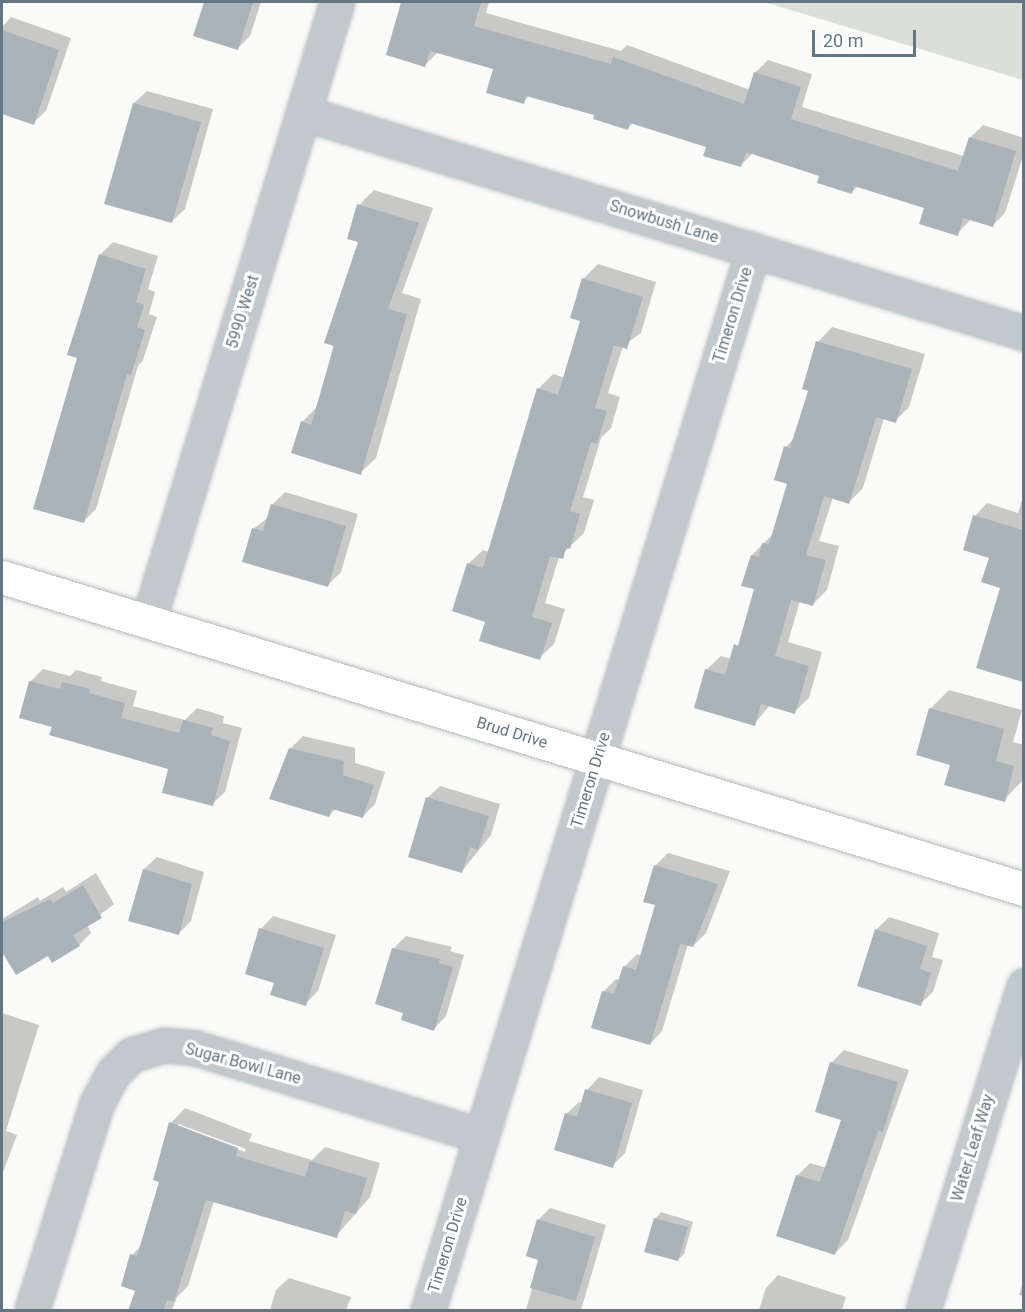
<!DOCTYPE html>
<style>
body{margin:0}
#map{position:relative;width:1025px;height:1312px;overflow:hidden;background:#fafaf8;font-family:Roboto,sans-serif}
div>[style]{position:absolute}
.green>*{inset:0;background:#dadfd7}
.shadow>*{inset:0;background:#0003}
.building>*{inset:0;background:#aab3b9}
.roads{filter:drop-shadow(0 0 2px #b3babf) drop-shadow(0 0 2px #b3babf)}
.minor>*{height:33px;margin:-16.5px;padding:0 16.5px;transform-origin:16.5px;border-radius:16.5px;background:#c3c8cc}
.secondary>*{height:33px;margin:-16.5px;padding:0 16.5px;transform-origin:16.5px;border-radius:16.5px;background:#fff}
span{translate:-50% -50%;white-space:nowrap;text-align:center;line-height:1.15;-webkit-text-stroke:6px #fff;paint-order:stroke}
.street-label{font-size:16px;color:#657683}
.frame{position:absolute;inset:0;border:3px solid #657683;pointer-events:none}
.scale{position:absolute;left:812px;top:30px;width:104px;height:27px;box-sizing:border-box;border:3px solid #657683;border-top:0;padding-left:8px;font-size:18px;line-height:21px;white-space:nowrap;color:#657683;-webkit-text-stroke:4px #fff;paint-order:stroke}
</style>
<div id="map">
<div class="green">
<i style="clip-path:polygon(764px 2px,1023px 2px,1023px 80px)"></i>
</div>
<div class="shadow">
<i style="clip-path:polygon(206px 2px,261px 2px,250px 36px,238px 48px,195px 35px)"></i>
<i style="clip-path:polygon(403px 2px,489px 2px,486px 13px,621px 51px,627px 45px,750px 90px,755px 73px,768px 60px,812px 74px,802px 107px,964px 156px,970px 138px,983px 125px,1024px 138px,1024px 153px,1005px 213px,993px 225px,971px 219px,957px 234px,926px 207px,858px 186px,852px 192px,821px 175px,753px 153px,740px 166px,708px 146px,634px 122px,627px 129px,596px 114px,530px 95px,523px 102px,495px 68px,438px 52px,425px 65px,388px 54px)"></i>
<i style="clip-path:polygon(11px 17px,71px 38px,46px 111px,33px 123px,2px 112px,2px 27px)"></i>
<i style="clip-path:polygon(147px 91px,213px 109px,185px 209px,172px 221px,134px 103px)"></i>
<i style="clip-path:polygon(374px 190px,433px 208px,402px 293px,421px 299px,376px 458px,360px 473px,302px 422px,318px 406px,360px 241px,359px 205px)"></i>
<i style="clip-path:polygon(113px 242px,158px 256px,148px 289px,155px 292px,149px 314px,157px 317px,143px 360px,138px 366px,96px 509px,83px 522px,79px 357px,100px 255px)"></i>
<i style="clip-path:polygon(598px 264px,656px 282px,641px 333px,623px 346px,608px 393px,620px 397px,611px 428px,601px 438px,583px 497px,594px 500px,584px 533px,559px 557px,545px 603px,565px 609px,554px 644px,539px 658px,487px 621px,468px 564px,483px 550px,489px 552px,538px 389px,553px 374px,565px 378px,582px 320px,571px 317px,584px 278px)"></i>
<i style="clip-path:polygon(832px 327px,925px 354px,909px 407px,895px 421px,884px 418px,863px 488px,849px 502px,833px 497px,819px 541px,839px 546px,827px 590px,812px 605px,800px 601px,788px 642px,822px 652px,809px 698px,794px 712px,770px 705px,754px 724px,706px 670px,721px 656px,731px 659px,742px 639px,756px 588px,752px 555px,774px 533px,789px 483px,786px 447px,795px 437px,810px 390px,818px 342px)"></i>
<i style="clip-path:polygon(285px 492px,358px 514px,341px 572px,328px 585px,253px 529px,269px 517px,272px 505px)"></i>
<i style="clip-path:polygon(1024px 494px,1024px 681px,978px 667px,1002px 587px,975px 516px,987px 503px,1018px 513px)"></i>
<i style="clip-path:polygon(43px 669px,70px 676px,76px 670px,102px 677px,101px 681px,137px 691px,133px 706px,185px 720px,197px 708px,224px 716px,223px 723px,242px 728px,225px 792px,212px 804px,170px 768px,54px 726px,30px 682px)"></i>
<i style="clip-path:polygon(949px 690px,1022px 710px,1013px 742px,1024px 745px,1024px 779px,1004px 800px,952px 764px,930px 709px)"></i>
<i style="clip-path:polygon(303px 736px,355px 748px,355px 763px,385px 772px,375px 804px,363px 816px,336px 808px,329px 816px,290px 749px)"></i>
<i style="clip-path:polygon(440px 786px,500px 804px,491px 835px,462px 871px,427px 798px)"></i>
<i style="clip-path:polygon(668px 853px,730px 871px,706px 933px,693px 946px,688px 944px,662px 1031px,650px 1044px,603px 992px,616px 979px,620px 980px,624px 967px,637px 954px,642px 956px,657px 904px,655px 866px)"></i>
<i style="clip-path:polygon(157px 857px,204px 872px,191px 921px,178px 934px,130px 920px,144px 869px)"></i>
<i style="clip-path:polygon(96px 873px,114px 904px,87px 925px,91px 933px,79px 945px,48px 954px,16px 973px,2px 949px,2px 919px,38px 897px,40px 901px,63px 887px,66px 892px)"></i>
<i style="clip-path:polygon(273px 916px,336px 935px,318px 991px,305px 1004px,275px 982px,261px 929px)"></i>
<i style="clip-path:polygon(889px 917px,939px 933px,932px 957px,943px 960px,933px 992px,920px 1004px,876px 930px)"></i>
<i style="clip-path:polygon(406px 936px,452px 947px,450px 951px,464px 955px,446px 1016px,434px 1029px,405px 1012px,393px 949px)"></i>
<i style="clip-path:polygon(2px 1013px,39px 1025px,6px 1131px,17px 1135px,2px 1175px)"></i>
<i style="clip-path:polygon(844px 1050px,909px 1070px,848px 1240px,835px 1253px,797px 1176px,810px 1163px,827px 1168px,843px 1119px,831px 1063px)"></i>
<i style="clip-path:polygon(599px 1077px,643px 1090px,625px 1153px,612px 1166px,566px 1114px,579px 1102px,583px 1103px,587px 1090px)"></i>
<i style="clip-path:polygon(evenodd,185px 1108px,252px 1134px,249px 1141px,312px 1160px,325px 1147px,380px 1163px,370px 1197px,336px 1236px,214px 1201px,188px 1286px,177px 1297px,172px 1310px,130px 1310px,136px 1290px,132px 1255px,142px 1245px,161px 1181px,171px 1123px,185px 1108px,178px 1124px,246px 1149px,245px 1152px,178px 1127px,178px 1124px)"></i>
<i style="clip-path:polygon(550px 1208px,606px 1225px,581px 1310px,526px 1310px,540px 1259px,538px 1220px)"></i>
<i style="clip-path:polygon(661px 1212px,693px 1222px,684px 1254px,678px 1260px,655px 1219px)"></i>
<i style="clip-path:polygon(778px 1275px,846px 1297px,842px 1310px,759px 1310px,766px 1288px)"></i>
<i style="clip-path:polygon(289px 1278px,351px 1297px,346px 1310px,270px 1310px,276px 1290px)"></i>
<i style="clip-path:polygon(1024px 1279px,1024px 1296px,1019px 1295px)"></i>
</div>
<div class="building">
<i style="clip-path:polygon(204px 2px,253px 2px,238px 50px,193px 36px)"></i>
<i style="clip-path:polygon(401px 2px,481px 2px,474px 26px,611px 64px,613px 57px,744px 104px,754px 72px,801px 87px,791px 119px,958px 171px,969px 137px,1016px 151px,993px 227px,963px 218px,958px 236px,919px 224px,924px 208px,854px 186px,852px 194px,817px 183px,819px 176px,746px 152px,741px 167px,703px 156px,706px 147px,630px 123px,628px 130px,593px 119px,594px 115px,526px 96px,524px 104px,486px 93px,493px 69px,430px 51px,425px 67px,386px 55px)"></i>
<i style="clip-path:polygon(2px 30px,59px 50px,34px 125px,2px 114px)"></i>
<i style="clip-path:polygon(133px 103px,201px 122px,172px 223px,104px 204px)"></i>
<i style="clip-path:polygon(357px 204px,419px 223px,388px 309px,407px 314px,361px 475px,291px 453px,301px 421px,311px 425px,334px 346px,324px 343px,358px 242px,347px 239px)"></i>
<i style="clip-path:polygon(99px 254px,146px 269px,136px 302px,144px 305px,137px 327px,145px 330px,131px 375px,127px 374px,84px 523px,33px 509px,77px 358px,67px 355px)"></i>
<i style="clip-path:polygon(582px 278px,643px 297px,627px 349px,614px 345px,595px 408px,607px 411px,597px 444px,591px 442px,570px 511px,580px 514px,570px 549px,566px 548px,563px 559px,550px 556px,532px 617px,552px 623px,540px 660px,479px 641px,485px 622px,452px 611px,467px 563px,483px 568px,537px 388px,558px 395px,580px 321px,570px 318px)"></i>
<i style="clip-path:polygon(816px 341px,912px 369px,896px 423px,876px 417px,849px 504px,824px 496px,806px 555px,826px 560px,813px 606px,791px 600px,775px 656px,809px 666px,795px 714px,761px 704px,755px 726px,694px 708px,705px 669px,725px 675px,734px 644px,738px 646px,754px 589px,741px 586px,751px 555px,759px 557px,762px 543px,769px 544px,787px 484px,774px 480px,784px 446px,790px 448px,808px 391px,802px 389px)"></i>
<i style="clip-path:polygon(271px 504px,346px 526px,328px 587px,242px 562px,252px 528px,263px 531px)"></i>
<i style="clip-path:polygon(973px 515px,1023px 530px,1023px 682px,976px 668px,1000px 588px,981px 582px,989px 558px,963px 550px)"></i>
<i style="clip-path:polygon(29px 681px,60px 689px,62px 682px,90px 689px,89px 693px,125px 703px,121px 718px,179px 733px,183px 720px,213px 728px,211px 735px,230px 741px,213px 806px,162px 793px,168px 769px,49px 735px,52px 727px,19px 718px)"></i>
<i style="clip-path:polygon(929px 708px,1004px 729px,996px 761px,1014px 766px,1005px 802px,944px 785px,950px 765px,916px 755px)"></i>
<i style="clip-path:polygon(289px 748px,344px 761px,343px 775px,374px 785px,363px 818px,332px 809px,329px 817px,269px 799px)"></i>
<i style="clip-path:polygon(426px 797px,489px 816px,478px 850px,470px 847px,462px 873px,408px 857px)"></i>
<i style="clip-path:polygon(654px 865px,718px 884px,693px 947px,680px 944px,650px 1045px,591px 1028px,602px 991px,614px 994px,623px 966px,636px 970px,655px 905px,643px 902px)"></i>
<i style="clip-path:polygon(143px 869px,192px 884px,179px 935px,128px 921px)"></i>
<i style="clip-path:polygon(83px 885px,102px 918px,73px 935px,80px 946px,52px 963px,48px 956px,16px 975px,2px 952px,2px 922px,50px 899px,53px 903px)"></i>
<i style="clip-path:polygon(259px 928px,324px 948px,306px 1006px,270px 995px,274px 983px,245px 974px)"></i>
<i style="clip-path:polygon(875px 929px,927px 946px,920px 969px,931px 973px,921px 1006px,857px 986px)"></i>
<i style="clip-path:polygon(392px 948px,440px 959px,439px 963px,453px 967px,434px 1031px,401px 1020px,403px 1013px,375px 1004px)"></i>
<i style="clip-path:polygon(830px 1062px,898px 1082px,883px 1132px,878px 1131px,835px 1255px,776px 1236px,796px 1175px,820px 1182px,841px 1120px,815px 1112px)"></i>
<i style="clip-path:polygon(585px 1089px,632px 1103px,613px 1168px,554px 1150px,565px 1113px,577px 1117px)"></i>
<i style="clip-path:polygon(169px 1122px,238px 1148px,236px 1156px,305px 1177px,310px 1161px,367px 1178px,356px 1214px,345px 1211px,337px 1238px,206px 1200px,174px 1302px,167px 1300px,163px 1311px,128px 1311px,135px 1291px,121px 1286px,130px 1254px,137px 1256px,159px 1182px,153px 1180px)"></i>
<i style="clip-path:polygon(654px 1218px,688px 1227px,678px 1261px,644px 1252px)"></i>
<i style="clip-path:polygon(537px 1219px,595px 1237px,576px 1301px,530px 1288px,538px 1260px,526px 1256px)"></i>
</div>
<div class="roads">
<div class="minor">
<i style="left:303px;top:113px;width:754px;rotate:16.97deg"></i>
<i style="left:148px;top:622px;width:648px;rotate:-73.05deg"></i>
<i style="left:32px;top:1310px;width:217px;rotate:-72.6deg"></i>
<i style="left:97px;top:1103px;width:34px;rotate:-62deg"></i>
<i style="left:113px;top:1073px;width:25px;rotate:-45deg"></i>
<i style="left:131px;top:1055px;width:34px;rotate:-17deg"></i>
<i style="left:164px;top:1045px;width:32px;rotate:5deg"></i>
<i style="left:196px;top:1048px;width:299px;rotate:17.1deg"></i>
<i style="left:428px;top:1310px;width:1109px;rotate:-72.95deg"></i>
<i style="left:923px;top:1310px;width:340px;rotate:-72.7deg"></i>
</div>
<div class="secondary">
<i style="left:2px;top:577px;width:1069px;rotate:16.98deg"></i>
</div>
</div>
<div class="street-label">
<span style="left:664px;top:222px;rotate:17deg">Snowbush Lane</span>
<span style="left:243px;top:312px;rotate:-73deg">5990 West</span>
<span style="left:733px;top:315px;rotate:-73deg">Timeron Drive</span>
<span style="left:512px;top:733px;rotate:17deg">Brud Drive</span>
<span style="left:591px;top:780px;rotate:-73deg">Timeron Drive</span>
<span style="left:243px;top:1064px;rotate:15deg">Sugar Bowl Lane</span>
<span style="left:973px;top:1148px;rotate:-73deg">Water Leaf Way</span>
<span style="left:448px;top:1245px;rotate:-73deg">Timeron Drive</span>
</div>
<div class="frame"></div>
<div class="scale">20 m</div>
</div>
